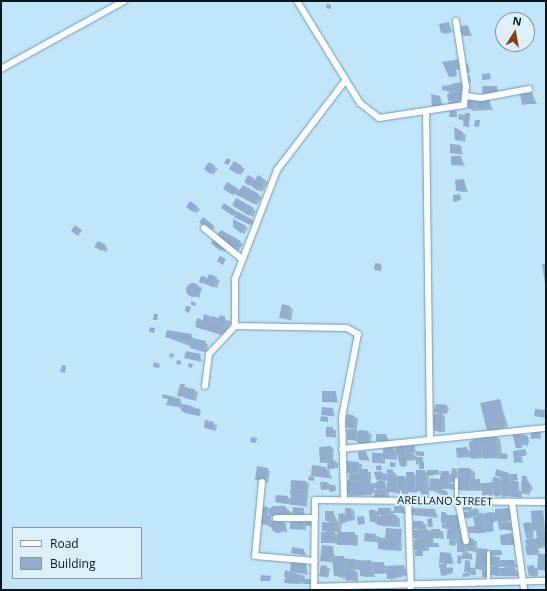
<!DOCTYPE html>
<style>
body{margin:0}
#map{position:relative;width:547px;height:591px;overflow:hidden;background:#c1e5f9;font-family:"Open Sans",sans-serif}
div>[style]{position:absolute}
.shadow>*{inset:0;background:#0003}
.building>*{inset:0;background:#91aecf}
.round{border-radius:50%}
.roads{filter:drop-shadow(0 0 1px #709bb3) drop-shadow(0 0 1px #709bb3)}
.lane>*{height:3px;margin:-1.5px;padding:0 1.5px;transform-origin:1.5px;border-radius:1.5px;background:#fff}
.street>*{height:6px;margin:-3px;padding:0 3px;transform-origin:3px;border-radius:3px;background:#fff}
span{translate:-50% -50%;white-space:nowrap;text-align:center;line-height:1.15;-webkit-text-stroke:4px #ddeff9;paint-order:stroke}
.street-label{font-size:11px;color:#071820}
.frame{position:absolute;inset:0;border:2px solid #071820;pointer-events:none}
.legend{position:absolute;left:12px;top:527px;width:130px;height:52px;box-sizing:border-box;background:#ddeff9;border:1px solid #8799a2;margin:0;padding:5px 7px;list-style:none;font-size:12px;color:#071820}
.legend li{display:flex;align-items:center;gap:8px;height:20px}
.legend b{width:20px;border:1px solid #8799a2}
.north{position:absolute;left:495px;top:12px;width:40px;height:40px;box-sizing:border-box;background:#ddeff9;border:1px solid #8799a2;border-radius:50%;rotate:11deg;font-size:11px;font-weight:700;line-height:16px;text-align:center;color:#071820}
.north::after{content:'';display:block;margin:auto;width:14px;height:18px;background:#84430e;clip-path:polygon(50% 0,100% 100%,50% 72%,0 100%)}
</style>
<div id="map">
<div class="shadow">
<i style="clip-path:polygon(448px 23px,453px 32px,445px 34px,442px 32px)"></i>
<i style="clip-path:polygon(468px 26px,472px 36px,465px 36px,462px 35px)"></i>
<i style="clip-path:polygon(443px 63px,468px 65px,470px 73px,466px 69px,456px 70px,457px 76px,451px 77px)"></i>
<i style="clip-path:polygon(467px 75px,470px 76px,471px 82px,467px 82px)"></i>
<i style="clip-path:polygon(461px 83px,464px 85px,462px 105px,449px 100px,449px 89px)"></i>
<i style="clip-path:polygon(532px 93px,537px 104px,523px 104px)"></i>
<i style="clip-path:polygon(440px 97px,444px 107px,437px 108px)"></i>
<i style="clip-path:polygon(468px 100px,489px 100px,493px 110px,472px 111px)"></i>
<i style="clip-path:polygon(460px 115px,470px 115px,469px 127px,466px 126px)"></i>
<i style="clip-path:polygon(455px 129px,466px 135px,465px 142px,456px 139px)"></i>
<i style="clip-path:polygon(461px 146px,463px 155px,451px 152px)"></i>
<i style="clip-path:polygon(461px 157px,465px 166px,452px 165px)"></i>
<i style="clip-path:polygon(234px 163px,245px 169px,241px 175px,231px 168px)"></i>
<i style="clip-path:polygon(212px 165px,218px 169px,213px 175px,210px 173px)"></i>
<i style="clip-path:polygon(249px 176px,255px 180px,258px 176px,268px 182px,262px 192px,245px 182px)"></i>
<i style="clip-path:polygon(464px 180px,468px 192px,460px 192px,457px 190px)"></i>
<i style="clip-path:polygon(227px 183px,240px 190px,243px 186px,262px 197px,257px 205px,224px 189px)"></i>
<i style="clip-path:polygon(236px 200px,256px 211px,253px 217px,233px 205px)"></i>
<i style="clip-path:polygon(193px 204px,200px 209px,197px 213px,193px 211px)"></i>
<i style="clip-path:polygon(225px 205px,255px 223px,253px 226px,222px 208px)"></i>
<i style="clip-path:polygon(206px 220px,215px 227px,212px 231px,209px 229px)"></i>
<i style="clip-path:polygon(233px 220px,248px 228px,244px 234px,234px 227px)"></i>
<i style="clip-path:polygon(221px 231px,243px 244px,238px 251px,234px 249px)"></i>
<i style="clip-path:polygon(215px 241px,226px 250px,224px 252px,212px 243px)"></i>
<i style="clip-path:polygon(98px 242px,108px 248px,106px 252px,96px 247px)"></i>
<i style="clip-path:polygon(376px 264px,382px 266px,381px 271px,376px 270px)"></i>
<i style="clip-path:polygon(210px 276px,220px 280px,217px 288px,201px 282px)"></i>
<i style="clip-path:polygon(193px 283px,202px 288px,199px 298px,187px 292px)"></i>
<i style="clip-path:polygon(290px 307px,293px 309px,291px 321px,280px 317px)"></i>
<i style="clip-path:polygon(210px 317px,231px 321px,227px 333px,230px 338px,199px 328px)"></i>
<i style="clip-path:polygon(191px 335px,194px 340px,208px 344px,207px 353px,166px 337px)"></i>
<i style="clip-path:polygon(200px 355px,202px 362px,185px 358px)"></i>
<i style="clip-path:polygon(181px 385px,198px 392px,196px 401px,178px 395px)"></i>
<i style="clip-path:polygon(336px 392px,338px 403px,323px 401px)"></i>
<i style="clip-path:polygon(180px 400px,183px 405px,201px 411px,200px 416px,185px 413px,175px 404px,177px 407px,168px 404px)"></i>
<i style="clip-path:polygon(500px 400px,508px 426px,493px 433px,488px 430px,483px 410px)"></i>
<i style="clip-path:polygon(446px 406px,449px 408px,447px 414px,440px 414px,445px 416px,445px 432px,438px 432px,435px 430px,439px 414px,434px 412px)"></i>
<i style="clip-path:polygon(333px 409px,335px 417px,322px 414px)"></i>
<i style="clip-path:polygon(544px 411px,546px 418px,535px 416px)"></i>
<i style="clip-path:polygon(348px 416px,358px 418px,357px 431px,372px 434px,370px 445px,348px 439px,353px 430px,346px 427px)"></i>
<i style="clip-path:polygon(205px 421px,217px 425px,216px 431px,205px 427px)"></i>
<i style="clip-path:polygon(327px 428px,336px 430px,336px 438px,327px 436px)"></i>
<i style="clip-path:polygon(537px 431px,541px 432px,541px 439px,532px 438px)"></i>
<i style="clip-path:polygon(519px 433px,528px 436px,528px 447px,523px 443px,522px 448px,517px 448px)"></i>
<i style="clip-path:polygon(377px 435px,386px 435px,390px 442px,381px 442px)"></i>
<i style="clip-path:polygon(494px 436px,500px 439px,502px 454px,508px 455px,507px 459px,458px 457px,466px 448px,471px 451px,473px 439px)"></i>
<i style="clip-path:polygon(evenodd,403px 446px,414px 446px,416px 452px,425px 456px,416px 455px,417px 460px,407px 461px,407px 466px,402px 467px,397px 450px,397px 460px,385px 459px,385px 464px,373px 462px,373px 454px,384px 454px,403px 446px,417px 452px,416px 456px,410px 453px,417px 452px)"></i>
<i style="clip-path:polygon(331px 447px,334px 449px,333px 460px,338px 463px,338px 468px,329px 469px,332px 479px,312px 475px,328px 469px,328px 463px,321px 463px,320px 448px)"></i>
<i style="clip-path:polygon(526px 450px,527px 455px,522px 456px,523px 463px,515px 462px,518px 451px)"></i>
<i style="clip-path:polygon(366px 452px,370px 461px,360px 460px,359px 453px)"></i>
<i style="clip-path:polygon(evenodd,348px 462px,362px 464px,362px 470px,371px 472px,371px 483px,386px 484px,388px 493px,388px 483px,393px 483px,376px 479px,381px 472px,388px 475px,393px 471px,399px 478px,407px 478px,407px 473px,417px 475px,417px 471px,452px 474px,470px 469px,475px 472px,475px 480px,483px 484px,502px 479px,496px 475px,517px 475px,518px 480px,514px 480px,519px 482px,519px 490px,522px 492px,521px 482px,526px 478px,533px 488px,529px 495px,522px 493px,522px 498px,494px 494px,486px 498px,483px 491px,459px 490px,458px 473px,456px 483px,449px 482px,455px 489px,442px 489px,448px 493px,448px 498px,429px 489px,429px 496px,417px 490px,417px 493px,408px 492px,408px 495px,389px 492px,389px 499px,378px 499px,375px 497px,380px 491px,375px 488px,372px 495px,351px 496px,347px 494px,355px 482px,350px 479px,348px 462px,441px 474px,440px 480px,429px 489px,429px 476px,441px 474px)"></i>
<i style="clip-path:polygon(267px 469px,270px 471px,268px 483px,256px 479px)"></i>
<i style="clip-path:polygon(292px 481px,309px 483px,307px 507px,276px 502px,287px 497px,291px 499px)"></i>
<i style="clip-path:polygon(327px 483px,336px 487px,336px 491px,322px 489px)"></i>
<i style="clip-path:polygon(285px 507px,293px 514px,303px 509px,306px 517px,270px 515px)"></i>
<i style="clip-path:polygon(evenodd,395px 507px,406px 509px,406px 514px,394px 512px,394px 516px,400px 518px,400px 527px,382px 526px,371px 521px,370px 511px,395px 511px,395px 507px,378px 514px,384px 517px,379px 517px,378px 514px)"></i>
<i style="clip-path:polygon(268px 508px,269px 508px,268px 517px,262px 514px)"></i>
<i style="clip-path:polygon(476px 508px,478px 516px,510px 509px,514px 521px,507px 521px,513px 524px,513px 531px,500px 529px,497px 520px,492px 524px,494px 531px,477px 534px,474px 517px,467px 519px,465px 513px)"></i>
<i style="clip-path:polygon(evenodd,346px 509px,354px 510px,355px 520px,342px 523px,341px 533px,358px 535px,358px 546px,322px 542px,328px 533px,323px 530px,331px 523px,326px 520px,333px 512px,340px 525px,339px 515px,346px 516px,346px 509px,332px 532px,338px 532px,338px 535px,332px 532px)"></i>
<i style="clip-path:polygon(435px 510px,438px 518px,413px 515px)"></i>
<i style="clip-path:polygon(evenodd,543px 511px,546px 547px,537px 549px,540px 552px,537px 553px,546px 555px,546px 571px,538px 569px,538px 576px,533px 577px,529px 567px,538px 568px,539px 555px,528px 555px,530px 547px,527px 545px,530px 540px,526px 532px,530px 523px,533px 525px,532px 512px,543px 511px,534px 530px,537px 532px,540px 539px,533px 540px,534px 530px)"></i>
<i style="clip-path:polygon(evenodd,442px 513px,447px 514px,466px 532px,460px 539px,477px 541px,477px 549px,502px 551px,502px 555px,490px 554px,490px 557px,519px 566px,513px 568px,518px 571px,519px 576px,495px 576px,492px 574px,496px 567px,490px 564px,489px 568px,480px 570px,476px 568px,478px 553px,467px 550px,473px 560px,462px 558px,459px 563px,463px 553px,458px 551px,458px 540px,455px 546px,450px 545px,449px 530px,443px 528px,446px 525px,442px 523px,442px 513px,498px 567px,504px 567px,508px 569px,502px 569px,498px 567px)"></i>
<i style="clip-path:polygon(270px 517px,273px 522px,286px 523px,287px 533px,260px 523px)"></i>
<i style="clip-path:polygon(432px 519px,433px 527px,430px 527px,429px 526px)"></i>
<i style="clip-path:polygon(303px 522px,310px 522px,312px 526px,306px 525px,306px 530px,291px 529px)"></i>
<i style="clip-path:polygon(414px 522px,426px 524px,427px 531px,443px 531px,444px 539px,433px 538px,434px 544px,440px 547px,429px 547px,429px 551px,423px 551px,423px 556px,416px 555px,419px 541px,415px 539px,419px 531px,414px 528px)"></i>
<i style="clip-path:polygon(401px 531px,402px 551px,382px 550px,379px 543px,366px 540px,375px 535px,386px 540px)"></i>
<i style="clip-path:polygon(512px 534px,516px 545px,502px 545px)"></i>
<i style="clip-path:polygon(333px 547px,335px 557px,383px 563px,387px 567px,404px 566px,408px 575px,391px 580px,387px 574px,374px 573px,375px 577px,364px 577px,360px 570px,353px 570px,358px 572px,358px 582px,338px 577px,334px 563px,321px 560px)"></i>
<i style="clip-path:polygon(304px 550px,307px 556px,292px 553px)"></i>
<i style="clip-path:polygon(451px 554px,454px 564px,447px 564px,447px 569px,453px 568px,453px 573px,443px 576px,440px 568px,445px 565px,440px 562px)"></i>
<i style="clip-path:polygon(470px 562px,471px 569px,476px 570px,476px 575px,466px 572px)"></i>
<i style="clip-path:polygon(306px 563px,308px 575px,291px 572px)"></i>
<i style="clip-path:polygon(327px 567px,330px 569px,328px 578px,320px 575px)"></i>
<i style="clip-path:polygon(285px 577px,302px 577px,312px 584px,286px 583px,292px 579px)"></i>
</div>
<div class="building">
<i style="clip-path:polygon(327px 4px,331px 5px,331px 9px,326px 8px)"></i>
<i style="clip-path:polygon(449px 22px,450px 31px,441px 33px,439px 24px)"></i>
<i style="clip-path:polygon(468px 25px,469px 34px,461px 35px,460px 26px)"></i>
<i style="clip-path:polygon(460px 59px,461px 67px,455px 68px,456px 76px,449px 77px,442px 62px)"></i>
<i style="clip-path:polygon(468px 64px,469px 73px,466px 73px,464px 65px)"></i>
<i style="clip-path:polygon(490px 73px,491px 79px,482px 80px,482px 74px)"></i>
<i style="clip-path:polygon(461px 82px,463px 90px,453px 92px,451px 84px)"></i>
<i style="clip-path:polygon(451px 85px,452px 92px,442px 90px,442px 86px)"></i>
<i style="clip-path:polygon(482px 86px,497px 86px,498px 93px,483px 96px)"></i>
<i style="clip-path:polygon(462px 92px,463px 99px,448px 101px,447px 94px)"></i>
<i style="clip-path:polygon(532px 92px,534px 103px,522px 105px,520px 94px)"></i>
<i style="clip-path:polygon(431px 94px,440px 96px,441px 106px,432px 107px)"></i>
<i style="clip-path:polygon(467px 99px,473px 99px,474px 109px,468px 109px)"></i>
<i style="clip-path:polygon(490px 99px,490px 109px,476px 109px,476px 100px)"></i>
<i style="clip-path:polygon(459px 100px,460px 105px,449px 107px,448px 102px)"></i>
<i style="clip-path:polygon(450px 111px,457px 111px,457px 117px,449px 117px)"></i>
<i style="clip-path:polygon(465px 113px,470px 113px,468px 127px,463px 126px)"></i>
<i style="clip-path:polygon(459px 114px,464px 115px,463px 120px,458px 119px)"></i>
<i style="clip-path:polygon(475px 120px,480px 120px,479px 127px,474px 126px)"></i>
<i style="clip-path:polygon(454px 127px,463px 132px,462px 141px,455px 140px)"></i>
<i style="clip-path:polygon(450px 144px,461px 145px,460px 154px,450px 153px)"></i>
<i style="clip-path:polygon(451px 156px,461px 156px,462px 165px,451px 165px)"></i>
<i style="clip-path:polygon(227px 158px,231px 160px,228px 165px,224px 163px)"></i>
<i style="clip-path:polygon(234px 161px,242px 166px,238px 174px,229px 169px)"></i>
<i style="clip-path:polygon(209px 162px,215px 166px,210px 174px,204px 169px)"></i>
<i style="clip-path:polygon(248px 175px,254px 178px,249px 186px,244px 182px)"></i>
<i style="clip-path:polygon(258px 175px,265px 180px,258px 191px,251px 186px)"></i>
<i style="clip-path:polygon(464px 179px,465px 190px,456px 191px,455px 180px)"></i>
<i style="clip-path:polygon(227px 182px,237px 188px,233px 195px,223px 189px)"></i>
<i style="clip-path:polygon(243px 185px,259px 194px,254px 204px,237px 194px)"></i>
<i style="clip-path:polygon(460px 194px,461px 200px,453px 202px,453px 195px)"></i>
<i style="clip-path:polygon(236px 198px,254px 208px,249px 216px,232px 205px)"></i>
<i style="clip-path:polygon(190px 201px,197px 206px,193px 212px,186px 207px)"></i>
<i style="clip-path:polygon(224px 203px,236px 211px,233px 216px,221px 208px)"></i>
<i style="clip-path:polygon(237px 211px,253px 220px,250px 225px,234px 217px)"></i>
<i style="clip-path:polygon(203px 217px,213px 225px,208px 230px,199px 222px)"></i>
<i style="clip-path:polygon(233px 219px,246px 226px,241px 233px,233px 227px)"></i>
<i style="clip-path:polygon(75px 225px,82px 230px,78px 236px,71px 231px)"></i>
<i style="clip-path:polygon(221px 230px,241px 241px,234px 250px,216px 236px)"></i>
<i style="clip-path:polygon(214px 239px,224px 247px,220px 251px,211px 243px)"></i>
<i style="clip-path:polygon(98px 241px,106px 245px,102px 251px,94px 247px)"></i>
<i style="clip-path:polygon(220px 256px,226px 259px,223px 265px,217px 261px)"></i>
<i style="clip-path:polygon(375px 263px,381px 264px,380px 271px,374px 270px)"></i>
<i style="clip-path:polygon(542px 264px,546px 264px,546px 283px,545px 283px)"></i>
<i style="clip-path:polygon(209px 274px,217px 277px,213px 287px,205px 284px)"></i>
<i style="clip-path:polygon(201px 276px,206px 277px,204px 284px,199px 282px)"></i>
<i class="round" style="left:186px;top:283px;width:14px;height:14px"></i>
<i style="clip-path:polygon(191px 301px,196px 303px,196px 306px,191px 305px)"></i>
<i style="clip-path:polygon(282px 304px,290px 306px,288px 319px,279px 318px)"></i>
<i style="clip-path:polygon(186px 306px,191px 307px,189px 313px,185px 311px)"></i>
<i style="clip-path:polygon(154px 314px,158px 314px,157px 320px,153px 320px)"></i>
<i style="clip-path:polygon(204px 314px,210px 316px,206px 330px,195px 327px,197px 318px,203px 320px)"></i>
<i style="clip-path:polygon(220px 315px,226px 317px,222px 330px,226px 332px,225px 336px,207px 330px,211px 316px,219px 318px)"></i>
<i style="clip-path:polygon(150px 327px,155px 328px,154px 333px,149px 332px)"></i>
<i style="clip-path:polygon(167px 330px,192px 334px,190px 343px,165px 337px)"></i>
<i style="clip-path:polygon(193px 338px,206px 341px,204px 352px,190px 348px)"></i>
<i style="clip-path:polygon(186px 351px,201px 354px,199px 361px,184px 358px)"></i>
<i style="clip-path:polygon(170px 353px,174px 354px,173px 358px,169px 357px)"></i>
<i style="clip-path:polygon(177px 360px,181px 361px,181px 365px,176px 364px)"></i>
<i style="clip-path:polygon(154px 362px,160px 364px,159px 368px,153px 367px)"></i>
<i style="clip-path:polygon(189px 363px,193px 364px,192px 368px,188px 367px)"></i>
<i style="clip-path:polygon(62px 365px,66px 366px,65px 373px,60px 372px)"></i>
<i style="clip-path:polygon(180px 384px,185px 384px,184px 388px,179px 387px)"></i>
<i style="clip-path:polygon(179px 388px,185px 389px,183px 397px,177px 396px)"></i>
<i style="clip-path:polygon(186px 388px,195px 389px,193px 400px,184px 398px)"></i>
<i style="clip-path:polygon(322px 391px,336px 391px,335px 402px,322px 402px)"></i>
<i style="clip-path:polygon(163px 394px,181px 399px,179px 407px,166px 405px,168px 399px,162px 398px)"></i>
<i style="clip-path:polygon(500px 399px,502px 407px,488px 409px,501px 408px,504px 424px,487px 430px,480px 403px)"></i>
<i style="clip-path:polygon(183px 404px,192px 406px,190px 414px,181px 411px)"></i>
<i style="clip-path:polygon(436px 404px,447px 405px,446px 413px,433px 412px)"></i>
<i style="clip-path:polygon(192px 407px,200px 409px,199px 416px,191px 414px)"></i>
<i style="clip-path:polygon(322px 407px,333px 408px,332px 416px,321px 415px)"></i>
<i style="clip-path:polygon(535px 409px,545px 410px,544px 417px,534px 416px)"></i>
<i style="clip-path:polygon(442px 413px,442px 431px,434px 431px,433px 414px)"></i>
<i style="clip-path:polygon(347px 414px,355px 416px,354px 428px,345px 427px)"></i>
<i style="clip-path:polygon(321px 416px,328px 417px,328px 422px,320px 421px)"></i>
<i style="clip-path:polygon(205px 420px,214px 422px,213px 430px,204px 428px)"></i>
<i style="clip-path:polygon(326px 427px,333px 427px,333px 437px,326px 437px)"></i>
<i style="clip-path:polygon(347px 429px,356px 430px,356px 440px,347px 440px)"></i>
<i style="clip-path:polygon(359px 430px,369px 431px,367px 444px,357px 443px)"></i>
<i style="clip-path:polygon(530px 430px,538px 430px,539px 438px,531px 439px)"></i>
<i style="clip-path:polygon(519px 432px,521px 448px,516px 448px,512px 433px)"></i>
<i style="clip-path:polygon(376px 434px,386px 434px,387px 441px,376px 441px)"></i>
<i style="clip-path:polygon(495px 435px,498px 456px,484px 459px,480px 437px)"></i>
<i class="round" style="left:519.5px;top:435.5px;width:9px;height:9px"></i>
<i style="clip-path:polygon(251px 437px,257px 438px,256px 443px,250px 442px)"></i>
<i style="clip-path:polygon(480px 437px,482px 458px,471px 459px,469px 442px)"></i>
<i style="clip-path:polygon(404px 445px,405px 454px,414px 453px,414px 458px,406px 459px,406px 466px,400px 466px,395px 446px)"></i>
<i style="clip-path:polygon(415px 445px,415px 452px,407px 453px,406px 446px)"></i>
<i style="clip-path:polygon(331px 446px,332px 458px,320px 463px,319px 447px)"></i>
<i style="clip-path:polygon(383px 447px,394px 447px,395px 458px,383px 459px)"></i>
<i style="clip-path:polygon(467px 447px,467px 457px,457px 458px,456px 448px)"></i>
<i style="clip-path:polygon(525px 449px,526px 455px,520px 456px,519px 450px)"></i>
<i style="clip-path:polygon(366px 451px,367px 460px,359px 460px,358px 452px)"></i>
<i style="clip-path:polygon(416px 451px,424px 452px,424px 456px,415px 455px)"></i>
<i style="clip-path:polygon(513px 451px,519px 450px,520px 462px,514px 463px)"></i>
<i style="clip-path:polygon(372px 453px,383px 453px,382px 463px,372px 463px)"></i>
<i style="clip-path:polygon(499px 453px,507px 454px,506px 459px,499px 458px)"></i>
<i style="clip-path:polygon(416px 457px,423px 457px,423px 461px,416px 465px)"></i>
<i style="clip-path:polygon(328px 460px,335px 460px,334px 469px,327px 468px)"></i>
<i style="clip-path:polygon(347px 461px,359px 462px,359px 473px,346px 473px)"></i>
<i style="clip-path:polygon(419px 461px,424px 462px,424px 469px,419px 469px)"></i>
<i style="clip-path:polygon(390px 462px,396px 463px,395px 467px,390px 467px)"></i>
<i style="clip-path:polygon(312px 465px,326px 467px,328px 478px,311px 476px)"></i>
<i style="clip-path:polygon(381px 465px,382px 470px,376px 470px,376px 466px)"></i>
<i style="clip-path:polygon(257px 466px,268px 468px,265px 482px,255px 480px)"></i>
<i style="clip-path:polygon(452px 468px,457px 469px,457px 476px,451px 476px)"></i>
<i style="clip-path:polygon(458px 468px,470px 468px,469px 491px,458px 490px)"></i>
<i style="clip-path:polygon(360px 469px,368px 469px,368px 480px,349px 480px,349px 474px,360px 474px)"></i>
<i style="clip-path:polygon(387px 469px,393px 470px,393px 481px,387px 481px)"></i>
<i style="clip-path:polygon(496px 469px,509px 473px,509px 496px,502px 497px,501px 477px,508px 477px,495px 476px)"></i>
<i style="clip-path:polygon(416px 470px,425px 470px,426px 491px,429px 494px,421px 496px,421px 491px,416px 491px)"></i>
<i style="clip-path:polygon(427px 470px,432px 470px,432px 475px,427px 475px)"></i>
<i style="clip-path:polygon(432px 470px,439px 470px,439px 474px,432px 474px)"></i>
<i style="clip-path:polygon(381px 471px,382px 479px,376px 480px,374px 472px)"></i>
<i style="clip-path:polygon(441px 471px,449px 471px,448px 488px,429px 491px,430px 478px,440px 479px)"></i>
<i style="clip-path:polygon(406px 472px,414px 472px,414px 492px,406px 492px)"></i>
<i style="clip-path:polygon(383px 473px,386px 473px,386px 480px,383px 480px)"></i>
<i style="clip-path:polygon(510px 474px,517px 474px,517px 480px,510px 480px)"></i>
<i style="clip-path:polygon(309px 476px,314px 477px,314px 481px,308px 480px)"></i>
<i style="clip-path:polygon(393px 476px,397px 476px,397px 492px,387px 492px,387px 482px,393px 482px)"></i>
<i style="clip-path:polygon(398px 476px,405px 476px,405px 493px,398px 494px)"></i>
<i style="clip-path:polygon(449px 476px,456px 477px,455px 483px,449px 482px)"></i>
<i style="clip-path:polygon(522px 476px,526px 476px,530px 485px,526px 494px,521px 493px)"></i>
<i style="clip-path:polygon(493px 477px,500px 478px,500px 488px,492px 488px,493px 497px,489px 497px,488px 483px,492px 483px)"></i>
<i style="clip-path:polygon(470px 479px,480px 479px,480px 490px,470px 490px)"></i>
<i class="round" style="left:374.5px;top:479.5px;width:11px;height:11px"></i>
<i style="clip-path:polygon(291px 480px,306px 481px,305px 494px,290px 494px)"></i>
<i style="clip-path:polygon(347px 480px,370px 481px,370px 487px,374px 482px,374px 490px,371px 495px,360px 494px,360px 488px,360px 495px,346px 495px)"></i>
<i style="clip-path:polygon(510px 481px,518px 481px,518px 488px,513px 489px,519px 489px,519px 497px,510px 496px)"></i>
<i style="clip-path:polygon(320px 482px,327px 482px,328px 489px,321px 490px)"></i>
<i style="clip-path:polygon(449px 483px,454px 484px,454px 490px,449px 489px)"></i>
<i style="clip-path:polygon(482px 483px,488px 483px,488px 496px,482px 497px)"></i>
<i style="clip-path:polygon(329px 485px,335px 485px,335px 491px,330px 492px)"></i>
<i style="clip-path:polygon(500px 488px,500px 496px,494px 496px,494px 489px)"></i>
<i style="clip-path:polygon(374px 490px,386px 490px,386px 497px,374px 497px)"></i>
<i style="clip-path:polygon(442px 490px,447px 491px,447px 498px,441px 497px)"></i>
<i style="clip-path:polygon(291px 494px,305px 495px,304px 505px,290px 505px)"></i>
<i style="clip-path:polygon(276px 495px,288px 496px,287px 504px,275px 502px)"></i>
<i style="clip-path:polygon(262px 506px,268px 507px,267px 515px,261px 514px)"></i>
<i style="clip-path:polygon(273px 506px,285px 506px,289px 516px,271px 516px,270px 525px,259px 524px,260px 515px,269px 516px,269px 509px)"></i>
<i style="clip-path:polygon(394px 506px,403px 506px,403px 513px,394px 513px)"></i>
<i style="clip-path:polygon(464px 506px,472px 507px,471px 511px,463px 510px)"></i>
<i style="clip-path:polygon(293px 507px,304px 508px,303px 516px,292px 515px)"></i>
<i style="clip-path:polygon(345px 508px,351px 508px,352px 519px,346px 519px)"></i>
<i style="clip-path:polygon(378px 508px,391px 508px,391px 514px,378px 515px)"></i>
<i style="clip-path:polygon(412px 508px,435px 509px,435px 516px,412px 515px)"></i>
<i style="clip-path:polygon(510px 508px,511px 520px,495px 521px,495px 509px)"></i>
<i class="round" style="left:471.5px;top:508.5px;width:7px;height:7px"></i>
<i style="clip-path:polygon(369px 510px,375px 510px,376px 521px,370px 522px)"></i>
<i style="clip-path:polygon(543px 510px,545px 529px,532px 530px,531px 511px)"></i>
<i style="clip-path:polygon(325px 511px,334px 511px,333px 521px,325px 521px)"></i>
<i style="clip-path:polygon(472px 511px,472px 517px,464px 518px,464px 512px)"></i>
<i style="clip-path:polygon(441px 512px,446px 512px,445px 523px,441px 523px)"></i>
<i style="clip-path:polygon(493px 512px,494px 522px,485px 523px,484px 513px)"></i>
<i style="clip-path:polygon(345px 513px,345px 523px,339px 524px,338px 514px)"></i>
<i style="clip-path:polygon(478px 513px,483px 513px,485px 533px,469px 533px,468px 527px,475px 526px,473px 517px,479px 517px)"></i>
<i style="clip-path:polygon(385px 515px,397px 515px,397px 526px,377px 525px,377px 516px,384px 516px,385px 522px)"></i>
<i style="clip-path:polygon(446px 515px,458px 515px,463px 529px,455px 539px,447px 539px,447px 531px,454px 528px,442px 528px,442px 524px,446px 524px)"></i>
<i style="clip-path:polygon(364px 516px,365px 524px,358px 525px,357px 517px)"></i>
<i style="clip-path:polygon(432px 518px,432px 527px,428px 527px,427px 519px)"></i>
<i class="round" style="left:271px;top:519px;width:14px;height:14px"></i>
<i style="clip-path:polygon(303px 521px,303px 529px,290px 529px,290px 522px)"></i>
<i style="clip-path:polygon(306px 521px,310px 521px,311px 525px,306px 526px)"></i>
<i style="clip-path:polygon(413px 521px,423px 521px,424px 528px,413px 529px)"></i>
<i style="clip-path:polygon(322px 522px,338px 523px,338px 531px,322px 531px)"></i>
<i style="clip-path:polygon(498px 522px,510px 522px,510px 529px,499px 530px)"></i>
<i style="clip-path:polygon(530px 522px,532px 532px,525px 533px,523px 523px)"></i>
<i style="clip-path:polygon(493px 523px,493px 531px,486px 531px,486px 524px)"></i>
<i style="clip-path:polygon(386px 528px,398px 529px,400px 550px,378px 549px,378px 538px,385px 538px)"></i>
<i style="clip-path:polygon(398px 529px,402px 529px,401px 538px,398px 538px)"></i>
<i style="clip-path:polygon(431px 529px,440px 529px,441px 537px,431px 538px)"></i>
<i style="clip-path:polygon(413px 530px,421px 530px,422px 539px,414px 539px)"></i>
<i style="clip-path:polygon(422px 530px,430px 530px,431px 539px,426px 540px,426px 550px,414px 550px,414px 540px,423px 540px)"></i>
<i style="clip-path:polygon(544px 530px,546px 545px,526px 545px,525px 540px,543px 537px,537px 538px,536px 531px)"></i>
<i style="clip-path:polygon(321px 532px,335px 532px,335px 543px,321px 543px)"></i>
<i style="clip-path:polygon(337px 532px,355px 532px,355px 545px,337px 545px)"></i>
<i style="clip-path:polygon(365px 533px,376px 534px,375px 542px,364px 541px)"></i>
<i style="clip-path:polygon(512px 533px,514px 544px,501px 545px,500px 535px)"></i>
<i style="clip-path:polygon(531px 533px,532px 538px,527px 539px,525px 534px)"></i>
<i style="clip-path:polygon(457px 538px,464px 538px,464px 552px,457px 552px)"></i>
<i style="clip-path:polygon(468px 538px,474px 539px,474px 551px,468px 551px)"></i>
<i style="clip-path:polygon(427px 540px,433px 540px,433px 547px,427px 547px)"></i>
<i style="clip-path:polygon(449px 540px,454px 540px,454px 545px,449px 545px)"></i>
<i style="clip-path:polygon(434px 543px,438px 543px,439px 547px,434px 547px)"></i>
<i style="clip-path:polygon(322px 545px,333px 546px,332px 562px,320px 561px)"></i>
<i style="clip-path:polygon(533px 545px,534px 554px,527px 555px,525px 546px)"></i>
<i style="clip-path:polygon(292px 547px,304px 549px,304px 555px,291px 553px)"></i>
<i style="clip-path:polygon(477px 548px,487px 549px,486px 566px,482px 569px,475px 569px)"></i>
<i style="clip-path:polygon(538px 548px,539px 552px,535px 553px,534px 549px)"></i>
<i style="clip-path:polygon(422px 550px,422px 556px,415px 556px,415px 551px)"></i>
<i style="clip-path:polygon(490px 550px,501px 550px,501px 555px,490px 556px)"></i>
<i style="clip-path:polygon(440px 552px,451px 553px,451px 563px,439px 563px)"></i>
<i style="clip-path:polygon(462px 554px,472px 554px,472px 559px,462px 559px)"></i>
<i style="clip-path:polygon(538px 554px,546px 554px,546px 570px,537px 570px)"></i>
<i style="clip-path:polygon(458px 555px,461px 556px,461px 564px,457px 563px)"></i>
<i style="clip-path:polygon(332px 556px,344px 556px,345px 575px,334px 576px)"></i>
<i style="clip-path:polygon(491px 556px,500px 557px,500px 566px,490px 565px)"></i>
<i style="clip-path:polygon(346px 559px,355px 559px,355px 568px,346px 569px)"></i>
<i style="clip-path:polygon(371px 560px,372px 576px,360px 576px,359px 561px)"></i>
<i style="clip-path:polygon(465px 560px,470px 561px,470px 572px,464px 572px)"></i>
<i style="clip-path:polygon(501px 560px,514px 560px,516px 567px,501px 566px)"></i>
<i style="clip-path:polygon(291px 561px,306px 562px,305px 573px,290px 572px)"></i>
<i style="clip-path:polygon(373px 562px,384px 562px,384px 573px,374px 574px)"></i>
<i style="clip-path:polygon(439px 564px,446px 564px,446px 568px,439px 568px)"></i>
<i style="clip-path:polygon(321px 565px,327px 566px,325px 577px,319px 576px)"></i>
<i style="clip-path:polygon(404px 565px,405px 573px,387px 579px,386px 566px)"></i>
<i style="clip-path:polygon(534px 565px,536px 575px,529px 576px,527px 566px)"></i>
<i style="clip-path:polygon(491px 566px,499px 566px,499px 575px,491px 575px)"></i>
<i style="clip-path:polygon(452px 567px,452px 573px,448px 573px,447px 568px)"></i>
<i style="clip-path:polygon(447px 568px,447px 575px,441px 576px,440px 569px)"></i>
<i style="clip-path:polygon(471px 568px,475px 568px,475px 575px,471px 575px)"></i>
<i style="clip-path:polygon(500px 568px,515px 568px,516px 575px,501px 576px)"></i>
<i style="clip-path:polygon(482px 569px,487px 569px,487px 577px,482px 577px)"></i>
<i style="clip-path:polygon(285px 570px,301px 575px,299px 584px,284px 583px,285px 578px,289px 578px,284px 577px)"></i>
<i style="clip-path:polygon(346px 570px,355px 570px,355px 580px,346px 581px)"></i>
<i style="clip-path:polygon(463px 573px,470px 573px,470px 576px,463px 577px)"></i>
<i style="clip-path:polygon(261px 575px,271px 576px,270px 581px,260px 581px)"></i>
<i style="clip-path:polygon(301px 575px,305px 576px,304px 582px,300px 582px)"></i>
<i style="clip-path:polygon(305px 579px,311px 579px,311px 584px,305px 584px)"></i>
</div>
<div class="roads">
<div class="lane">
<i style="left:456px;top:479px;width:22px;rotate:90deg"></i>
<i style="left:488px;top:552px;width:30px;rotate:90deg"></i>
</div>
<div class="street">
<i style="left:297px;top:1px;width:120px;rotate:58.3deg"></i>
<i style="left:360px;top:103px;width:24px;rotate:38deg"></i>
<i style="left:379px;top:118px;width:86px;rotate:-8.7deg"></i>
<i style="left:464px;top:105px;width:18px;rotate:-84deg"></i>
<i style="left:466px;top:87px;width:67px;rotate:-98.6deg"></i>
<i style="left:1px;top:69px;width:141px;rotate:-28.9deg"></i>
<i style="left:466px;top:96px;width:15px;rotate:8deg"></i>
<i style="left:481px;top:98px;width:49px;rotate:-10.6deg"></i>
<i style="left:426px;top:112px;width:327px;rotate:89.3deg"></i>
<i style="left:204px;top:228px;width:49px;rotate:39.2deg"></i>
<i style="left:235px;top:326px;width:112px;rotate:1deg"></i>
<i style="left:347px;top:328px;width:13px;rotate:29deg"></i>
<i style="left:358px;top:334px;width:85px;rotate:100.9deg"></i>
<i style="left:342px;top:417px;width:83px;rotate:88.6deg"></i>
<i style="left:205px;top:386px;width:32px;rotate:-83deg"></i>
<i style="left:209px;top:354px;width:38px;rotate:-47deg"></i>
<i style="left:235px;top:326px;width:47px;rotate:-90deg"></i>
<i style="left:235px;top:279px;width:117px;rotate:-68.9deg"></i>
<i style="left:277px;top:170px;width:112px;rotate:-52.6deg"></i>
<i style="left:342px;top:449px;width:205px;rotate:-5.9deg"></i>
<i style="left:262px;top:482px;width:74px;rotate:95.4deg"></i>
<i style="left:255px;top:556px;width:60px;rotate:4.8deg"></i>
<i style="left:408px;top:501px;width:89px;rotate:88.1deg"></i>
<i style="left:458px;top:501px;width:41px;rotate:78.7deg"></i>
<i style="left:512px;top:502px;width:89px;rotate:82.2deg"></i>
<i style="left:276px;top:518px;width:39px"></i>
<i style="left:314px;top:587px;width:232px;rotate:-1.5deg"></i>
<i style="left:314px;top:590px;width:90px;rotate:-89.4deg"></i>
<i style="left:315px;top:500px;width:231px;rotate:0.5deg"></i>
</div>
</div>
<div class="street-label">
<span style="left:445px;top:501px;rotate:1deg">ARELLANO STREET</span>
</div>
<div class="frame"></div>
<ul class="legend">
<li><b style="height:5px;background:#fff"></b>Road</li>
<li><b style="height:11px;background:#91aecf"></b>Building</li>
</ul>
<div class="north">N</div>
</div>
